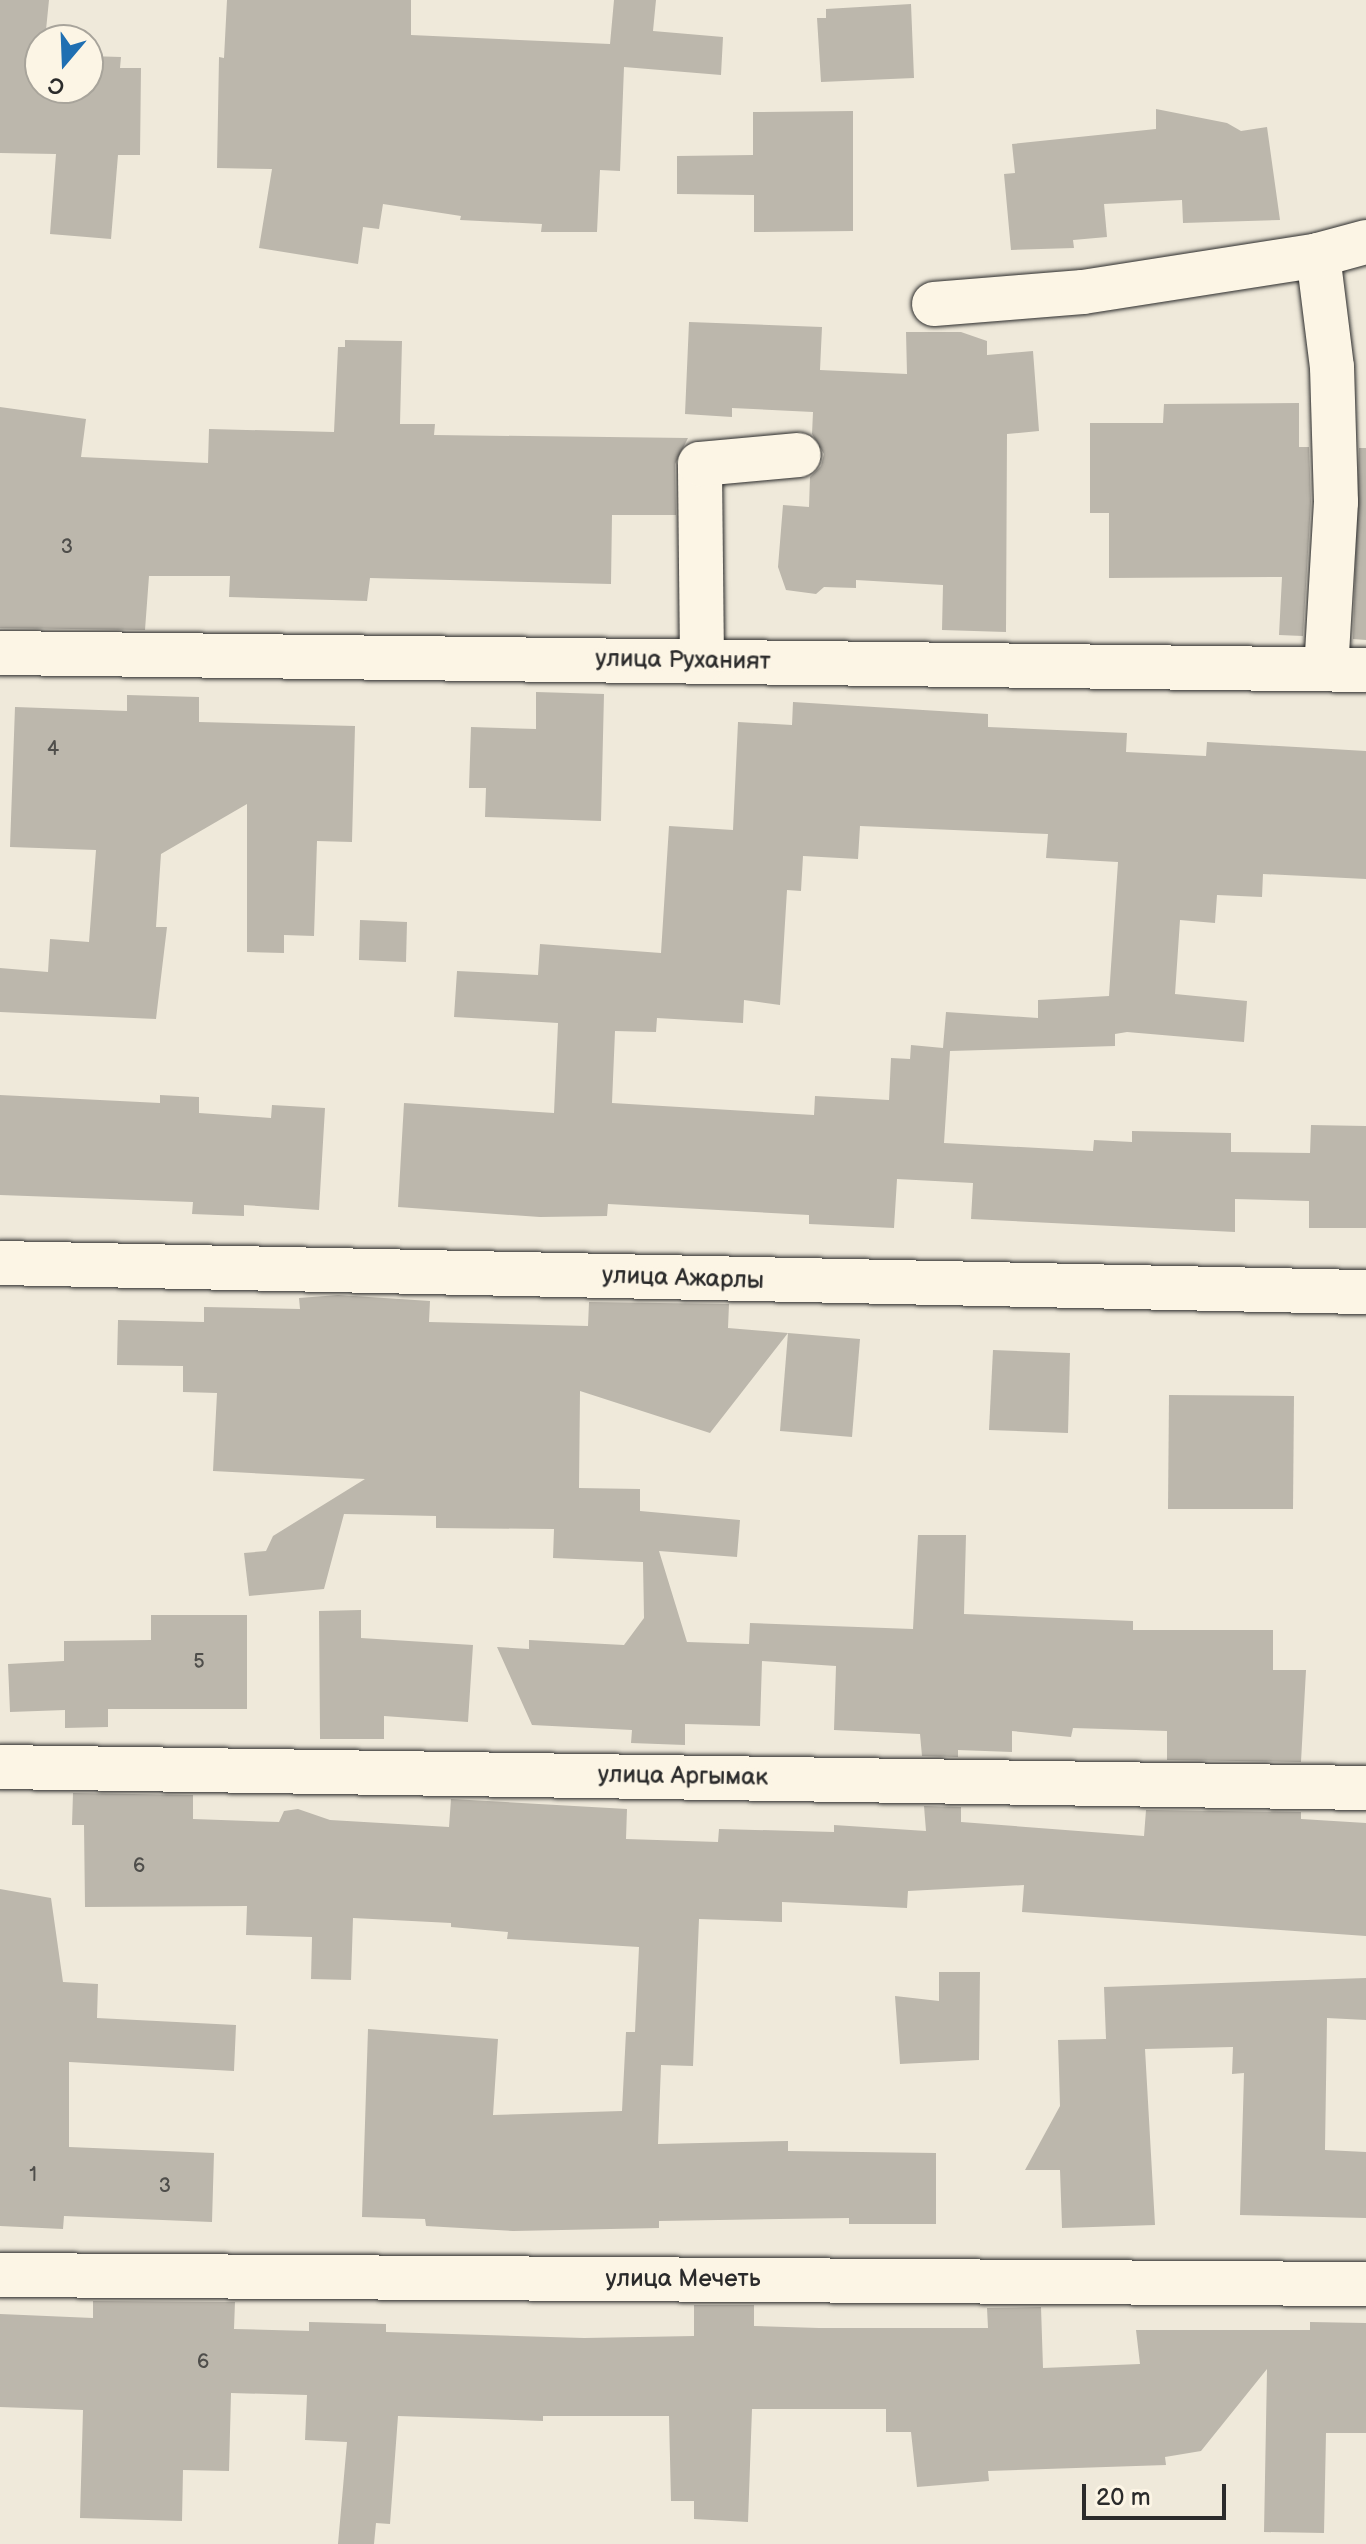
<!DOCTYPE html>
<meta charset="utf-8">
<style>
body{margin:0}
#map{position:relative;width:1366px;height:2544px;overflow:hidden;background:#efe9da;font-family:"Balsamiq Sans",sans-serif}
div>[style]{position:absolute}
.building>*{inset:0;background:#bcb7ac}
.roads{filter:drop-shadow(0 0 2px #2b2b2b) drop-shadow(0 0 2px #2b2b2b)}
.street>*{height:44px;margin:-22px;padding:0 22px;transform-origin:22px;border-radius:22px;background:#fcf5e5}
span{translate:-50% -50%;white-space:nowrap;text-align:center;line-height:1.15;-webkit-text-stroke:7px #fcf5e5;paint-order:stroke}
.number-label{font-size:20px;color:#4f4e4b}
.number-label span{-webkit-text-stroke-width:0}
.street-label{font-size:24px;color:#2b2b2b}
.north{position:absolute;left:24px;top:24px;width:80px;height:80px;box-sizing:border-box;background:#fcf5e5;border:2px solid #a8a49b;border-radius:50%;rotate:199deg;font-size:22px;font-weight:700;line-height:32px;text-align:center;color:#2b2b2b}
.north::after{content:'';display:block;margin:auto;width:28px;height:36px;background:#1f6fb2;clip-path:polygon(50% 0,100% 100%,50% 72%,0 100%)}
.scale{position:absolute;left:1082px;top:2484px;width:144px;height:36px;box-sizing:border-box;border:4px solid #2b2b2b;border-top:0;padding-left:10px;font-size:24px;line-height:28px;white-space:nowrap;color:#2b2b2b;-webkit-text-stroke:6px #fcf5e5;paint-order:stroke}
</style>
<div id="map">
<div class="building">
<i style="clip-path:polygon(0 0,49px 0,45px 40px,40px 40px,40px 88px,88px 88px,88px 56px,121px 57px,120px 68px,141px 68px,140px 155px,118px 155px,111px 239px,50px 234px,56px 154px,0 153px)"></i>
<i style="clip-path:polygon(227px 0,411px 0,411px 35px,610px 44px,614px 0,656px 0,653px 31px,723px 37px,721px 75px,624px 67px,620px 171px,600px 170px,597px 232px,541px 232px,542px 224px,460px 220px,461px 216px,383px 204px,379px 229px,363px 227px,358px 264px,259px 248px,272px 169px,217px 168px,219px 57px,224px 58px)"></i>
<i style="clip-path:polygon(911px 4px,914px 78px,821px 82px,817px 18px,826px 18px,826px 9px)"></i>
<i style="clip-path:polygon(1156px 109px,1227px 123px,1241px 131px,1267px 127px,1280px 220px,1183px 223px,1182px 200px,1104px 204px,1107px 237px,1073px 240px,1074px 248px,1011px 250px,1004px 174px,1015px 173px,1012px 144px,1156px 129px)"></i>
<i style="clip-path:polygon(853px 111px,853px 231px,754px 232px,754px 195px,677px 194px,677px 156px,753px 155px,753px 112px)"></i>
<i style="clip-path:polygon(689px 322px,822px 327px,820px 370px,907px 374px,906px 332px,961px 332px,987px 341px,987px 355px,1033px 351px,1039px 431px,1007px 434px,1006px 632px,942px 630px,943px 585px,856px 580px,856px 588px,824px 587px,816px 594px,786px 590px,778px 567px,783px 505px,809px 507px,810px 477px,821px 466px,824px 454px,812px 434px,813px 412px,732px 408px,732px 417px,685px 414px)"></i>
<i style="clip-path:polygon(345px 340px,402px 341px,400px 424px,435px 424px,434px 435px,688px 438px,675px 464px,676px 515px,612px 515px,611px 584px,370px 578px,367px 601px,229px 597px,230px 576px,149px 576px,145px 630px,0 628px,0 407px,86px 419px,81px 457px,208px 463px,209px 429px,334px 432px,338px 347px,345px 347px)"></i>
<i style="clip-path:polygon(1299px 403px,1299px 447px,1309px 447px,1311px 502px,1303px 636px,1279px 635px,1282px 577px,1109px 578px,1109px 513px,1090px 513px,1090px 423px,1163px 423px,1164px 404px)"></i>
<i style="clip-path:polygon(1359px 448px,1366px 448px,1366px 640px,1353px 639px)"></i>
<i style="clip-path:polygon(536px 692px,604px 694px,601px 821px,485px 817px,486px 788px,469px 788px,471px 727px,536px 729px)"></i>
<i style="clip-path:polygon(127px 695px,199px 697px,199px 722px,355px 726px,352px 842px,317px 841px,314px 936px,284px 935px,284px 953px,247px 952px,247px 804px,161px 854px,156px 927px,167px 927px,156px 1019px,0 1012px,0 968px,48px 972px,50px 939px,89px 942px,96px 850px,10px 847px,15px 707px,127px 711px)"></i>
<i style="clip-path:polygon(evenodd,793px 702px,988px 714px,988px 727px,1127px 733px,1126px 752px,1206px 756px,1207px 742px,1366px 751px,1366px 879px,1263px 874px,1262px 897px,1217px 895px,1215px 923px,1180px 920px,1175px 994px,1247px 1001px,1244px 1042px,1127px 1032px,1115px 1034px,1115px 1046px,950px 1051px,944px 1143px,1093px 1151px,1094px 1140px,1132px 1142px,1132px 1131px,1231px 1133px,1231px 1152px,1310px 1153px,1311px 1125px,1366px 1126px,1366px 1228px,1309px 1228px,1309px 1201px,1235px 1199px,1235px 1232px,971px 1219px,973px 1183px,897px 1179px,894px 1228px,809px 1224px,809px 1215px,608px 1204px,607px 1216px,540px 1217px,398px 1207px,404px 1103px,554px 1113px,558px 1023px,454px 1017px,457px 971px,538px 975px,540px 944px,661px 953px,669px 826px,733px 830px,738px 722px,792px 725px,793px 702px,860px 826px,1048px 834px,1046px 858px,1118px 862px,1109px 996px,1038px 1000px,1038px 1018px,946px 1012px,943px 1048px,911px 1045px,910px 1059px,891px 1058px,889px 1100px,815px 1096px,814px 1115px,612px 1103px,615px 1031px,656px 1032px,657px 1018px,743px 1023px,744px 1000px,780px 1005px,787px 890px,801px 891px,803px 856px,858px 859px,860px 826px)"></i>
<i style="clip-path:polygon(360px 920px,407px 922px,406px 962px,359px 960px)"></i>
<i style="clip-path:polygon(0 1095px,160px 1103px,160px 1095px,199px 1097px,199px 1113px,271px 1118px,272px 1105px,325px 1108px,319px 1210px,244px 1205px,244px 1216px,192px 1214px,193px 1202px,0 1195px)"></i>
<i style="clip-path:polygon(338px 1295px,430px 1301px,429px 1322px,588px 1326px,589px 1302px,729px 1304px,728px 1328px,788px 1333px,710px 1433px,580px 1391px,579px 1488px,640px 1489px,640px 1511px,740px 1520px,737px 1557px,659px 1551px,687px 1642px,749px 1644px,750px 1623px,913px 1629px,918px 1535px,966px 1535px,964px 1614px,1133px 1621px,1133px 1630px,1273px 1630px,1273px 1670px,1306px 1670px,1301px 1762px,1167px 1760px,1167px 1731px,1073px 1728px,1071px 1737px,1012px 1731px,1012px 1752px,958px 1750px,958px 1757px,922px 1756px,920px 1734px,834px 1730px,836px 1666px,762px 1661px,760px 1726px,685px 1724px,685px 1745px,631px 1743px,632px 1730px,532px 1725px,497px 1647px,529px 1649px,529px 1640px,624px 1645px,644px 1618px,643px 1562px,553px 1558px,554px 1529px,436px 1528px,436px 1516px,344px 1514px,324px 1589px,249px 1596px,244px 1553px,266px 1551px,273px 1536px,365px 1479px,213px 1471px,217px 1393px,183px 1392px,183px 1366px,117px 1365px,118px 1320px,204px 1322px,204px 1307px,300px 1309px,299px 1298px)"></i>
<i style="clip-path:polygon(788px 1333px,860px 1339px,852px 1437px,780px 1431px)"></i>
<i style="clip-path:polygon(993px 1350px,1070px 1353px,1068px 1433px,989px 1430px)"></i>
<i style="clip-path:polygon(1169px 1395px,1294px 1396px,1293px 1509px,1168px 1509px)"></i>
<i style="clip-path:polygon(361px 1610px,361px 1638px,473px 1645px,468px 1722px,384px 1716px,384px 1739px,320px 1739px,319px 1611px)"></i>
<i style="clip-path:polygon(151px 1615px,247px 1615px,247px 1709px,108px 1709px,108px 1727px,65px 1728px,65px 1710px,10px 1712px,8px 1664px,64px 1661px,64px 1641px,151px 1640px)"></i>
<i style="clip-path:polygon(73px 1793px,193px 1795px,193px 1819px,279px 1822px,284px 1811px,298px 1809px,330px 1820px,449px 1827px,451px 1799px,627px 1809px,626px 1839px,718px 1842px,719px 1829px,834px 1832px,834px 1825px,926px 1831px,924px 1806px,961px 1807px,961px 1822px,1144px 1836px,1146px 1810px,1301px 1812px,1301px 1819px,1366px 1823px,1366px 1936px,1022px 1912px,1024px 1885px,908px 1891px,907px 1908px,782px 1902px,782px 1922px,699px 1919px,693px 2066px,661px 2065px,658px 2144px,788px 2141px,788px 2151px,936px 2153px,936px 2224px,849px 2224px,849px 2218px,659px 2221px,659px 2228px,513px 2231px,426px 2226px,425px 2219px,362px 2217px,368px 2029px,498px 2039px,493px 2115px,622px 2111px,626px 2032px,635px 2032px,639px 1947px,507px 1939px,508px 1932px,451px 1927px,451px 1923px,353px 1918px,351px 1980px,311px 1979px,312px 1937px,246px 1935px,247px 1906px,85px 1907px,84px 1825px,72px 1825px)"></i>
<i style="clip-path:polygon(0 1889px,51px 1898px,63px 1982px,98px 1984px,97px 2018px,236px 2025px,234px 2071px,69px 2062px,69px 2147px,214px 2153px,212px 2222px,64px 2216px,63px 2229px,0 2226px)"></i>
<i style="clip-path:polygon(939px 1972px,980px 1972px,979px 2060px,900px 2064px,895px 1996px,939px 2001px)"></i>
<i style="clip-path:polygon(1366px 1978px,1366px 2020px,1327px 2018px,1325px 2150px,1366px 2152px,1366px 2218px,1240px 2215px,1244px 2073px,1232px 2074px,1233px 2047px,1145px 2049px,1155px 2225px,1062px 2228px,1060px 2170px,1025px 2170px,1060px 2106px,1058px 2040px,1106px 2039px,1104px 1987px)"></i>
<i style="clip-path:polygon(93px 2301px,235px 2302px,234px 2329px,309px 2331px,309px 2322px,386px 2324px,386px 2332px,584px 2338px,694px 2336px,694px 2305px,754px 2305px,754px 2326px,819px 2328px,988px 2328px,987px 2308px,1041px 2307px,1043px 2368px,1140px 2364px,1136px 2330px,1310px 2330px,1310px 2322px,1366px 2323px,1366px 2433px,1326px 2433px,1324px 2533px,1264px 2532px,1267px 2369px,1201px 2451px,1165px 2457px,1166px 2465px,988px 2471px,989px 2481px,917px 2487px,911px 2432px,886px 2432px,886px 2409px,752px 2409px,748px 2522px,694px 2519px,694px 2501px,671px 2501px,669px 2416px,543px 2416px,543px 2421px,398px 2416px,390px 2524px,376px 2523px,374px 2544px,338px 2544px,347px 2442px,305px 2440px,307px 2395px,231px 2393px,229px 2471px,183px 2470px,182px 2521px,80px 2518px,83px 2410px,0 2407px,0 2314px,93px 2318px)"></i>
</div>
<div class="roads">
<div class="street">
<i style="left:1318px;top:255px;width:113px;rotate:82.9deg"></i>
<i style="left:1332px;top:367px;width:135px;rotate:88.3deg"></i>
<i style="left:1336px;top:502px;width:167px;rotate:93.4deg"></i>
<i style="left:934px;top:304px;width:149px;rotate:-4.6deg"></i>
<i style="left:1083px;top:292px;width:238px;rotate:-8.9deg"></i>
<i style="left:1318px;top:255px;width:50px;rotate:-15.2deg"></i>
<i style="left:0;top:653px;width:1366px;rotate:0.71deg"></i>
<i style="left:702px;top:661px;width:197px;rotate:-90.6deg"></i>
<i style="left:700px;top:464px;width:99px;rotate:-5.2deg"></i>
<i style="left:0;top:1263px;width:1366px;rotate:1.22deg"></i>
<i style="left:0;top:1767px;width:1366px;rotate:0.88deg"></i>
<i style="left:0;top:2275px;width:1366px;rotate:0.38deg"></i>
</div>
</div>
<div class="number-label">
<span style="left:67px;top:547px">3</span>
<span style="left:53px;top:749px">4</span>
<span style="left:199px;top:1662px">5</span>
<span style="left:139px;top:1866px">6</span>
<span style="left:33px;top:2175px">1</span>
<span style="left:165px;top:2186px">3</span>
<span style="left:203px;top:2362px">6</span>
</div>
<div class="street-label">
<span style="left:683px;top:660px;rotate:1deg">улица Руханият</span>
<span style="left:683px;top:1278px;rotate:2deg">улица Ажарлы</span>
<span style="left:683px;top:1776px;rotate:1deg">улица Аргымак</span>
<span style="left:683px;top:2279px">улица Мечеть</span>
</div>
<div class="north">С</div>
<div class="scale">20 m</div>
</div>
